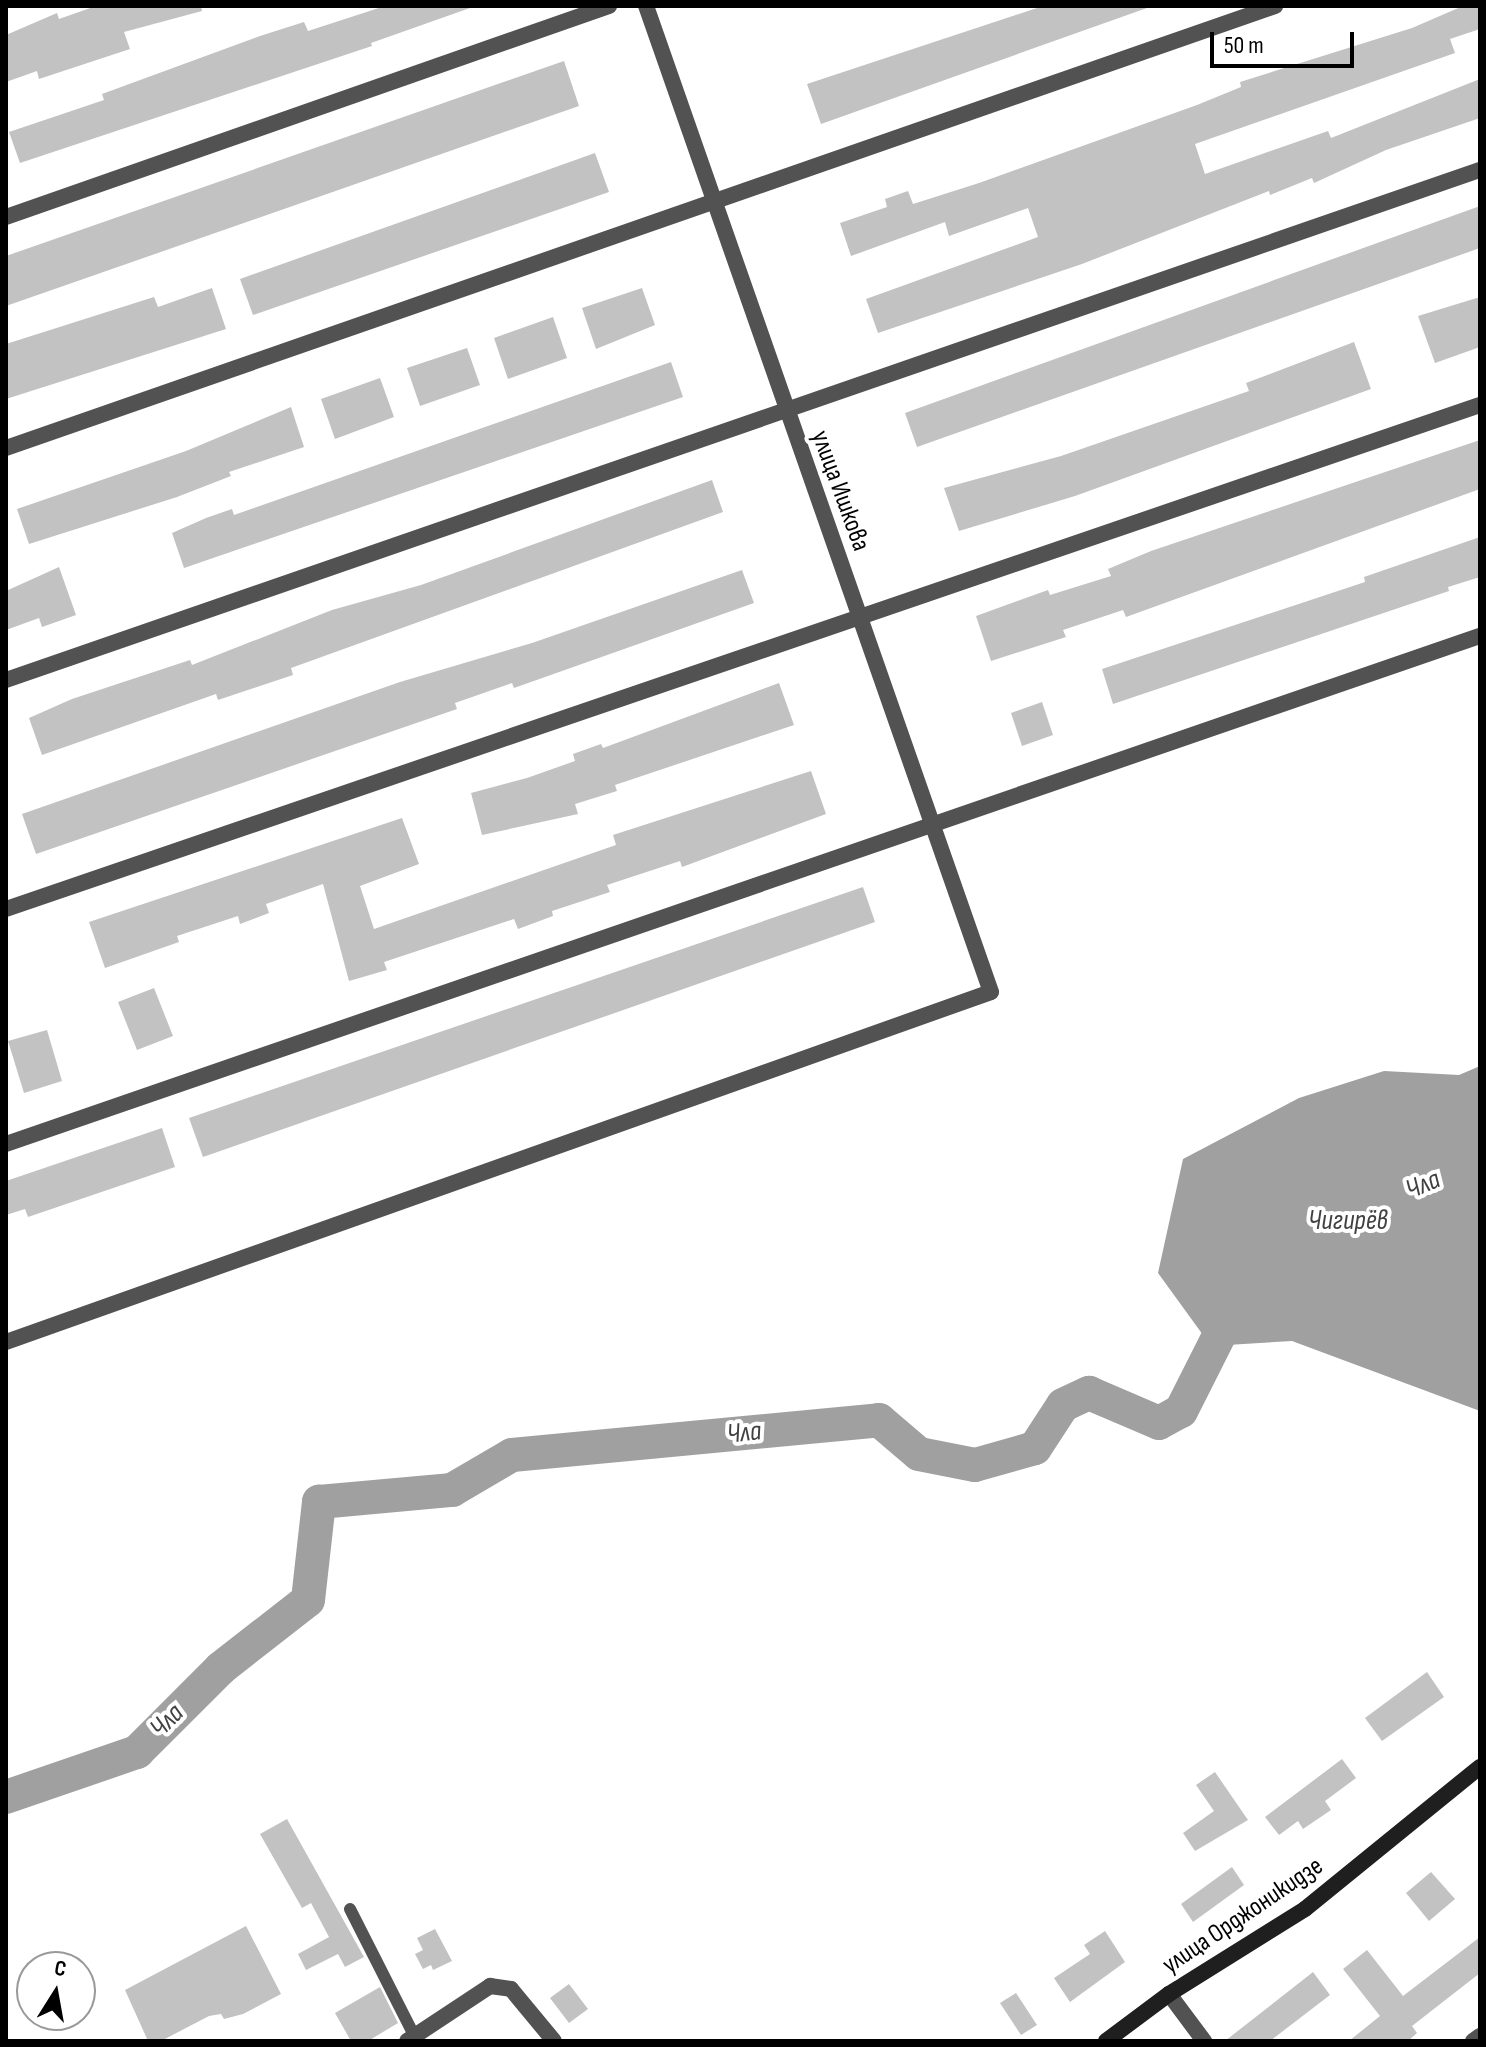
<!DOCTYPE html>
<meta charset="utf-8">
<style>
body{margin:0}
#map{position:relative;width:1486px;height:2047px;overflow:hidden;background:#fff;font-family:"Sofia Sans Condensed",sans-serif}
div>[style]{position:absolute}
.water>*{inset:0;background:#a0a0a0}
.river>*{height:34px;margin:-17px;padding:0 17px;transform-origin:17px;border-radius:17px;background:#a0a0a0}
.building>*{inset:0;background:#c2c2c2}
.lane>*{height:12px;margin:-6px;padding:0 6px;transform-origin:6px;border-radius:6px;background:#525252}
.street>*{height:16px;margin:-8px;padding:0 8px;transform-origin:8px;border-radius:8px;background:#525252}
.secondary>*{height:16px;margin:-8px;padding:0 8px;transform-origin:8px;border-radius:8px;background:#1f1f1f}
span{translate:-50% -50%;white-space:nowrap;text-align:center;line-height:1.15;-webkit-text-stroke:8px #fff;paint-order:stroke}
.street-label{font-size:26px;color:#000}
.water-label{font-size:28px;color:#414141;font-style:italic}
.frame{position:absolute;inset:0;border:8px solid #000;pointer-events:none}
.north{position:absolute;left:16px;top:1951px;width:80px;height:80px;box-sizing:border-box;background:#fff;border:2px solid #999;border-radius:50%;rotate:11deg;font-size:22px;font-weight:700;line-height:32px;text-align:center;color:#000}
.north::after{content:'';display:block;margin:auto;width:28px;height:36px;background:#000;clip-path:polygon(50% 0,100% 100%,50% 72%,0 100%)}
.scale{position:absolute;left:1210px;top:32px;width:144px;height:36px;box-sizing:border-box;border:4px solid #000;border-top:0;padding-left:10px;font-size:24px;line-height:28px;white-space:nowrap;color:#000;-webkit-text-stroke:6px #fff;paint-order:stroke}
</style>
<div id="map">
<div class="water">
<i style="clip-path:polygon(1480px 1066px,1480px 1411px,1292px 1341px,1211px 1346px,1158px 1273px,1183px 1159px,1299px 1098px,1384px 1071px,1459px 1075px)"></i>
</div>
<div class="river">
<i style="left:6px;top:1797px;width:139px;rotate:-19deg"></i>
<i style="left:137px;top:1752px;width:119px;rotate:-45deg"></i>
<i style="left:221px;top:1668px;width:110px;rotate:-38deg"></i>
<i style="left:308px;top:1600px;width:99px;rotate:-83.6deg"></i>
<i style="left:319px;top:1502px;width:134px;rotate:-5.2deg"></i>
<i style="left:452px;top:1490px;width:69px;rotate:-30.3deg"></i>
<i style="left:512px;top:1455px;width:369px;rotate:-5.4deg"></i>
<i style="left:879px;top:1420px;width:52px;rotate:40.4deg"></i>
<i style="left:919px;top:1454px;width:57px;rotate:11.1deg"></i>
<i style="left:975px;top:1465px;width:62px;rotate:-15.8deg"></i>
<i style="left:1035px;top:1448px;width:51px;rotate:-56.9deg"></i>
<i style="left:1063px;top:1405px;width:29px;rotate:-25deg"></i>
<i style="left:1089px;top:1393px;width:76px;rotate:23.2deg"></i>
<i style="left:1159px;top:1423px;width:25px;rotate:-29deg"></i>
<i style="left:1181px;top:1411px;width:118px;rotate:-63.2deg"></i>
</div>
<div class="building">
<i style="clip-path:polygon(96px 6px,201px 6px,202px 11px,124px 32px,130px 49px,39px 79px,37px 71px,6px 82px,6px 35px,57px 13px,59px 19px)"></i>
<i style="clip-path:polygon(385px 6px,470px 8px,371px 43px,372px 46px,20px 163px,9px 132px,104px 100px,102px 94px,260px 36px,304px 22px,308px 31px)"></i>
<i style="clip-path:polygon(1043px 6px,1147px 8px,821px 124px,807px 84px)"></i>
<i style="clip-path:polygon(1463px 6px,1480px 6px,1480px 29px,1450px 39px,1455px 53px,1195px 144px,1205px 174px,1328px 131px,1331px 138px,1480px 79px,1480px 118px,1386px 150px,1314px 183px,1312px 178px,1270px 195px,1269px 191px,1082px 264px,878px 333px,866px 299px,1038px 237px,1028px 208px,949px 236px,945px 222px,851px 256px,840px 223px,887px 207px,885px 199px,908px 191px,913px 204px,979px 183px,1197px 105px,1241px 87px,1240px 82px,1412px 28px)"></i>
<i style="clip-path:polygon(564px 61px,579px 106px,6px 306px,6px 256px)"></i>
<i style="clip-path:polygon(595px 153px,609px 192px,253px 315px,240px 279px)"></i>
<i style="clip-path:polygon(1480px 206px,1480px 248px,917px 447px,905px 413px)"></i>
<i style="clip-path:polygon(212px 288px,226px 329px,6px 399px,6px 344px,154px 297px,158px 307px)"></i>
<i style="clip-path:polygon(642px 288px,655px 325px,596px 349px,582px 308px)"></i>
<i style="clip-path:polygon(1480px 297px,1480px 347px,1435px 363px,1418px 316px)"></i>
<i style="clip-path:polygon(553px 317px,567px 358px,508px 379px,494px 338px)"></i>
<i style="clip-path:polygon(1354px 342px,1371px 389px,1075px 496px,959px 531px,944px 488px,1061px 456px,1249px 391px,1246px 383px)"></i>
<i style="clip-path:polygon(467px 348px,480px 385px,420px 406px,407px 368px)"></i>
<i style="clip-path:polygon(671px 362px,683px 397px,184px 568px,172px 533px,206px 518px,232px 509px,234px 515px)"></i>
<i style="clip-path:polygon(380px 378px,394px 417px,335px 439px,321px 399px)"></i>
<i style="clip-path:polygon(291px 407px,304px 447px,229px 472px,231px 476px,177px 497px,29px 544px,17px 509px,186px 451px)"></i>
<i style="clip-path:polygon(1480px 440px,1480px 489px,1126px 617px,1123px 610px,1063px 630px,1066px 637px,991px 661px,976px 616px,1048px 590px,1050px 595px,1111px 576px,1108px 569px,1151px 551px)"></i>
<i style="clip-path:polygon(712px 480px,723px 512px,291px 668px,293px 675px,218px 700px,216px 694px,42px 755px,29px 718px,72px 699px,190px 660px,192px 665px,332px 610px,421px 585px)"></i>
<i style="clip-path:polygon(1480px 537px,1480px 577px,1448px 587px,1449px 591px,1113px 704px,1102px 669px,1365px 582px,1364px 577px)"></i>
<i style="clip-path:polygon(59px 567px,76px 615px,42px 627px,39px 618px,6px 630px,6px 591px)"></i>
<i style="clip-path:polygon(742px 570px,754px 603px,514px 688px,512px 683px,455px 703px,457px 709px,36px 854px,22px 814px,400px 682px,532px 643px)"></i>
<i style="clip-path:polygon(779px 683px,794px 725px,615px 785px,617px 791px,575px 804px,578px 814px,482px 835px,471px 793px,527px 778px,575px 761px,573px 754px,601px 744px,603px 748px)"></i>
<i style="clip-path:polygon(1042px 702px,1053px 735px,1022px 746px,1011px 713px)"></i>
<i style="clip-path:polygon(811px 771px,826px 814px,682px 867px,680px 861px,607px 885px,610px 892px,552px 911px,553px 916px,518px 929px,514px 919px,384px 962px,387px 970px,349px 981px,323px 884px,266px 904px,269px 913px,240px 924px,238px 916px,177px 936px,179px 942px,105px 968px,89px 922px,402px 818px,419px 864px,360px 886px,374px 929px,616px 845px,613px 835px)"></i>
<i style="clip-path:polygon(863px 887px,875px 922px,203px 1157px,189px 1118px)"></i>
<i style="clip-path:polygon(154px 988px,173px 1036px,137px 1050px,118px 1002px)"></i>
<i style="clip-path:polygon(47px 1030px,62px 1081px,24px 1093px,8px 1041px)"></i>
<i style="clip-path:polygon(162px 1128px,175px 1167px,28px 1217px,25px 1209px,6px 1215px,6px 1181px)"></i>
<i style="clip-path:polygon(1427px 1672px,1444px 1697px,1382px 1741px,1365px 1718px)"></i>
<i style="clip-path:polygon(1342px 1759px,1356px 1778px,1325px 1801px,1331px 1810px,1303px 1829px,1298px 1821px,1279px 1835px,1265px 1817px)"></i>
<i style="clip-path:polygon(1215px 1772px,1248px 1820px,1195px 1851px,1183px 1833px,1214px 1811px,1196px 1785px)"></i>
<i style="clip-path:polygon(287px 1819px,364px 1957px,345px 1967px,338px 1954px,306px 1970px,298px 1954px,329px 1937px,311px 1903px,302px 1908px,260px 1834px)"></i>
<i style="clip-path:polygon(1232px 1867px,1244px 1885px,1193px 1922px,1181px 1904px)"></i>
<i style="clip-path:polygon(1431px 1872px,1455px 1899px,1429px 1921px,1406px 1893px)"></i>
<i style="clip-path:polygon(246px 1926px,281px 1994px,243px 2014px,224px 2019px,221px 2014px,209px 2016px,161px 2041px,148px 2041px,125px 1990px)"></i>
<i style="clip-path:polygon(435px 1929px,452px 1961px,433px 1970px,431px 1965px,423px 1969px,415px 1954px,423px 1950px,417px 1938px)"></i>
<i style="clip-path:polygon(1105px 1931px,1125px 1962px,1070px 2002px,1054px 1978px,1090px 1954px,1084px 1945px)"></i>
<i style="clip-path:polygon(1480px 1937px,1480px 1973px,1412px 2026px,1417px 2033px,1408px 2041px,1349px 2041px,1380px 2016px,1343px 1969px,1367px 1950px,1403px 1996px)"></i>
<i style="clip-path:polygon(1313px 1972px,1330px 1995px,1270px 2041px,1225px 2041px)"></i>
<i style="clip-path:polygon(569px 1984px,588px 2009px,569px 2023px,550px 1998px)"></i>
<i style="clip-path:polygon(380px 1987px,398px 2023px,368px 2041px,351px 2041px,335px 2013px)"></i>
<i style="clip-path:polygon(1016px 1993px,1037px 2025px,1021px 2035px,1000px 2003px)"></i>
</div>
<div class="lane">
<i style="left:350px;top:1909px;width:141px;rotate:63.1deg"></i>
</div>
<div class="street">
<i style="left:6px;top:217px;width:639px;rotate:-19.29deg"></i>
<i style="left:6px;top:448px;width:1344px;rotate:-19.2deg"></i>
<i style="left:6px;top:680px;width:1560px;rotate:-19.09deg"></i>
<i style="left:6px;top:909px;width:1558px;rotate:-18.88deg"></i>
<i style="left:6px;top:1144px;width:1559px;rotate:-19.02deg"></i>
<i style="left:6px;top:1342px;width:1045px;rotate:-19.56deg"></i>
<i style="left:991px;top:992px;width:1045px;rotate:-109.28deg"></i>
<i style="left:1169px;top:1994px;width:59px;rotate:53.3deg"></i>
<i style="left:407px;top:2041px;width:100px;rotate:-33.5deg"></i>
<i style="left:490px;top:1986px;width:21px;rotate:8deg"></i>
<i style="left:511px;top:1989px;width:67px;rotate:50.4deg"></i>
<i style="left:1473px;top:2041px;width:9px;rotate:-36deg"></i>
</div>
<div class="secondary">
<i style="left:1106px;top:2041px;width:79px;rotate:-36.7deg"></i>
<i style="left:1169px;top:1994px;width:160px;rotate:-32deg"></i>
<i style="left:1305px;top:1909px;width:225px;rotate:-39.1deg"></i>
</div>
<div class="street-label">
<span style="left:840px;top:491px;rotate:70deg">улица Ишкова</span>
<span style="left:1243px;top:1916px;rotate:-34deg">улица Орджоникидзе</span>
</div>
<div class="water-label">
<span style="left:1423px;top:1185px;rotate:-23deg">Чла</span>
<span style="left:1348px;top:1221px">Чигирёв</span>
<span style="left:744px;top:1433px;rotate:-6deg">Чла</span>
<span style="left:167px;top:1721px;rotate:-45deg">Чла</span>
</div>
<div class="frame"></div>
<div class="north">С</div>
<div class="scale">50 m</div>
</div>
